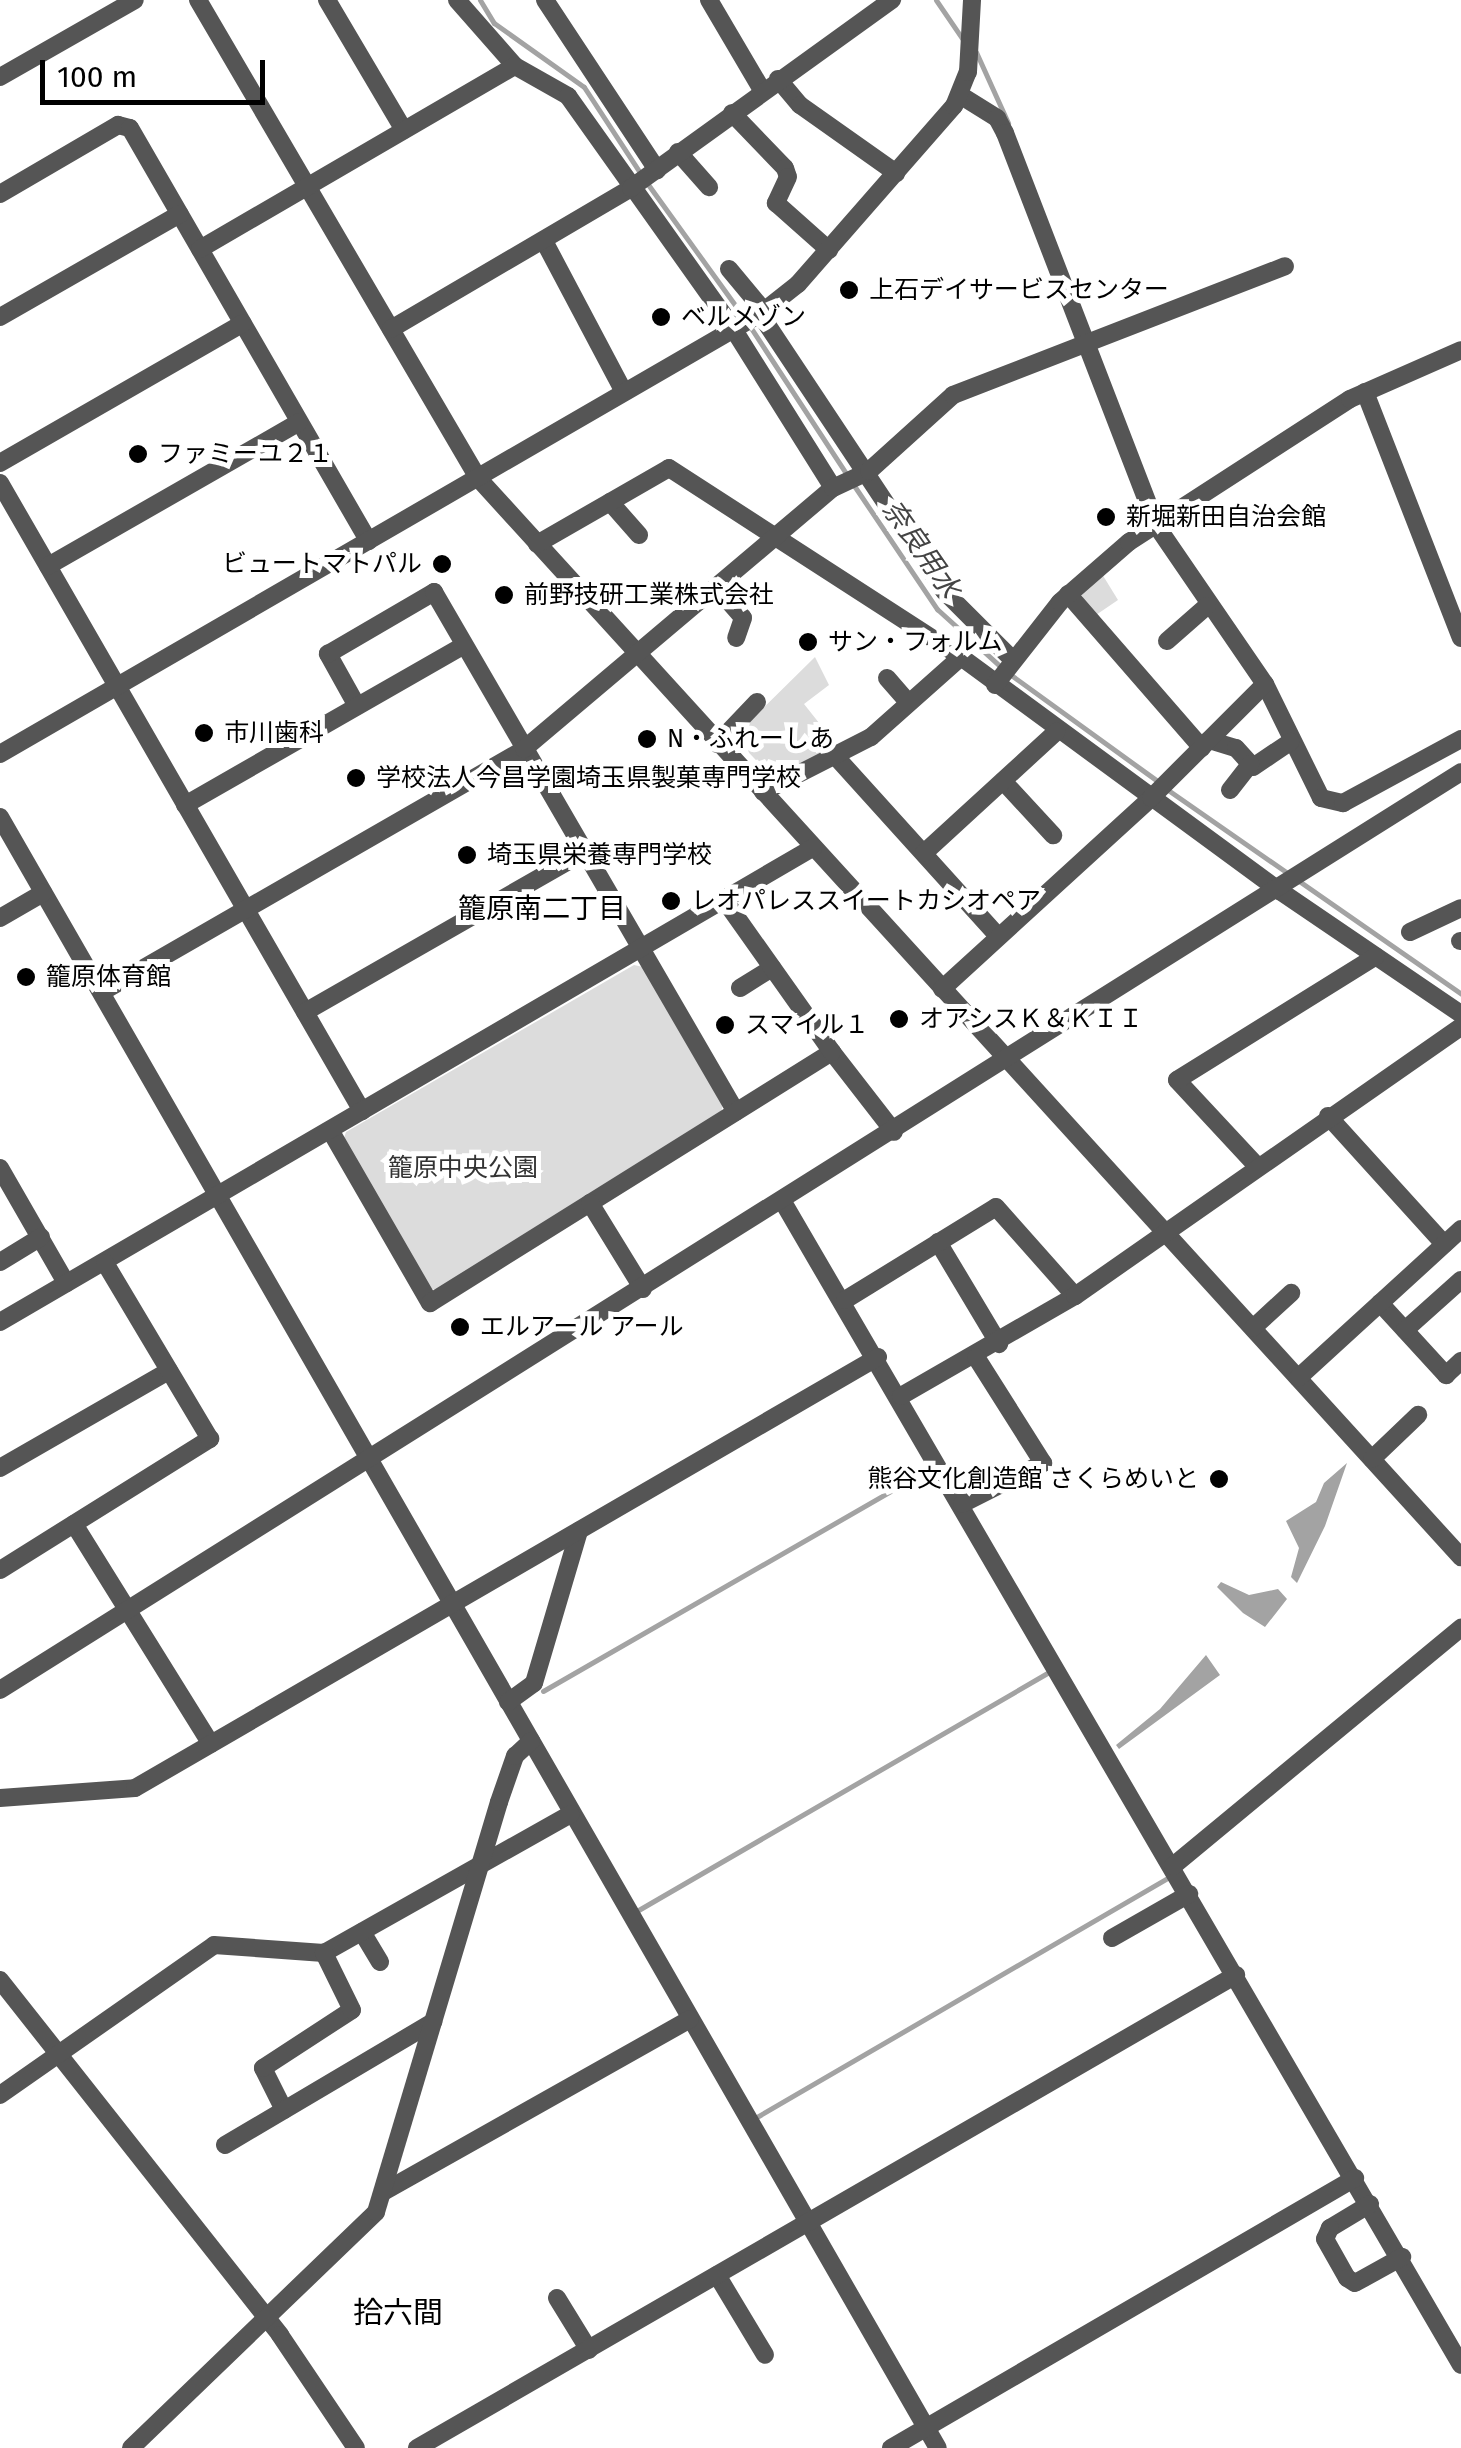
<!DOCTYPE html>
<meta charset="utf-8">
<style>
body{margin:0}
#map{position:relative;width:1461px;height:2448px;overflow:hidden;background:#fff;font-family:"Fira Sans","Noto Sans JP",sans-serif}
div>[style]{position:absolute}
.green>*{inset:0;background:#dcdcdc}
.water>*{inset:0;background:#a3a3a3}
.stream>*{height:5px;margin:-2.5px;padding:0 2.5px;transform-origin:2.5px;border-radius:2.5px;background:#a3a3a3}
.minor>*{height:18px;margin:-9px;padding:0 9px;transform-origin:9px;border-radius:9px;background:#555}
.dots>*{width:28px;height:28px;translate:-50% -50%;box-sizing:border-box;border:5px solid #fff;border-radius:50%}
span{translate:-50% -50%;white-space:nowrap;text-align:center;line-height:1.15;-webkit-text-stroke:10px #fff;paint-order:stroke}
.poi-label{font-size:25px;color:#000}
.left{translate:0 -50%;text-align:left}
.right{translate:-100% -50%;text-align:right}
.park-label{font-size:25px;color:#333}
.water-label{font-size:28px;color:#444;font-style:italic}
.neighbourhood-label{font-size:28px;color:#000}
.quarter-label{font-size:30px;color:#000}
.scale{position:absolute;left:40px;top:60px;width:225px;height:45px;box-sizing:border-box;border:5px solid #000;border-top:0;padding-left:12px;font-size:30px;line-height:35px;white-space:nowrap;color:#000;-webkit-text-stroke:8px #fff;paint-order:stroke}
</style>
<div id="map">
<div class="green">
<i style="clip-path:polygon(1102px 574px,1118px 600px,1093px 617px,1080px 592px)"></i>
<i style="clip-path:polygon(815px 657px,829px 685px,804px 704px,839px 748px,773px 778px,734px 737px)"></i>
<i style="clip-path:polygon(634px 965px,643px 967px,723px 1104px,721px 1113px,436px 1290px,428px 1288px,343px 1141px,346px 1132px)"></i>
</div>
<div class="water">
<i style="clip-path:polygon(1347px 1463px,1325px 1526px,1297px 1583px,1291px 1577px,1299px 1548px,1286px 1521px,1316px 1502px,1324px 1483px)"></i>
<i style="clip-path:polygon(1221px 1582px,1249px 1595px,1278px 1589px,1287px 1599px,1265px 1627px,1243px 1613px,1217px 1587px)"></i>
<i style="clip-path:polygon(1206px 1655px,1220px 1675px,1119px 1749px,1116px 1745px,1160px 1709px)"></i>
</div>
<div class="stream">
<i style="left:480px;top:0;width:27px;rotate:59deg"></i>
<i style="left:494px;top:23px;width:110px;rotate:35.4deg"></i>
<i style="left:584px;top:87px;width:104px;rotate:56.8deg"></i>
<i style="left:936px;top:0;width:50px;rotate:55.7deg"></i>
<i style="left:976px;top:52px;width:78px;rotate:65.7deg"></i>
<i style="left:647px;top:183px;width:164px;rotate:54.2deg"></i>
<i style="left:749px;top:325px;width:179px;rotate:56.8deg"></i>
<i style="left:853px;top:484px;width:151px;rotate:56.1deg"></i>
<i style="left:937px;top:609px;width:88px;rotate:42.2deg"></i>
<i style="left:1011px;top:675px;width:184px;rotate:35.9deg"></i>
<i style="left:1168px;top:790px;width:357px;rotate:34.8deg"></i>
<i style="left:543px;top:1691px;width:448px;rotate:-29.9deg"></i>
<i style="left:635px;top:1912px;width:481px;rotate:-30.1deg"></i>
<i style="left:755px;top:2118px;width:480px;rotate:-30.2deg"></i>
</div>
<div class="minor">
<i style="left:198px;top:0;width:554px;rotate:59.64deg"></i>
<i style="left:478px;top:478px;width:1460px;rotate:47.67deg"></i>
<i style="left:327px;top:0;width:151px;rotate:59.4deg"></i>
<i style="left:457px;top:0;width:88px;rotate:48.7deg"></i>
<i style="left:515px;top:66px;width:61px;rotate:29.5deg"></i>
<i style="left:568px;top:96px;width:287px;rotate:54.6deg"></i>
<i style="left:734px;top:330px;width:186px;rotate:57.9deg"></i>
<i style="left:545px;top:0;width:204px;rotate:56.6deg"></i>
<i style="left:709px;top:0;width:104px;rotate:59.5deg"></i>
<i style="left:0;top:77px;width:155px;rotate:-29.7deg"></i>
<i style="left:778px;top:79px;width:34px;rotate:50deg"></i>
<i style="left:800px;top:105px;width:118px;rotate:35.3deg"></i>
<i style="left:960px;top:95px;width:44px;rotate:31.9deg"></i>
<i style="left:997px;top:118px;width:17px;rotate:62deg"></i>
<i style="left:1005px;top:133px;width:420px;rotate:68.9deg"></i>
<i style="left:1156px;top:525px;width:193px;rotate:55.6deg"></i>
<i style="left:1265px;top:684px;width:127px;rotate:63.8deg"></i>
<i style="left:1321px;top:798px;width:23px;rotate:13deg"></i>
<i style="left:1343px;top:803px;width:134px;rotate:-28.5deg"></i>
<i style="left:732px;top:113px;width:76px;rotate:46.1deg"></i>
<i style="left:785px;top:168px;width:9px;rotate:72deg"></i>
<i style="left:788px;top:177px;width:29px;rotate:115deg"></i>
<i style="left:776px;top:203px;width:71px;rotate:41.6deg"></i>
<i style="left:678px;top:152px;width:47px;rotate:48.5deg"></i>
<i style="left:0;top:194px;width:137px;rotate:-30.3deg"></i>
<i style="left:118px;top:125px;width:12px;rotate:14deg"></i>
<i style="left:130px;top:128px;width:477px;rotate:60deg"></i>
<i style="left:544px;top:241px;width:171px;rotate:62.1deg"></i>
<i style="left:200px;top:249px;width:364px;rotate:-30.2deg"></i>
<i style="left:729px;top:269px;width:55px;rotate:50.2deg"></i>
<i style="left:760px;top:314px;width:333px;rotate:56.4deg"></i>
<i style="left:944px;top:591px;width:98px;rotate:45deg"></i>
<i style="left:0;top:317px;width:207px;rotate:-29.8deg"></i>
<i style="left:391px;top:329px;width:278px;rotate:-30.4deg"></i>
<i style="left:631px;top:188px;width:322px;rotate:-35.8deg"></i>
<i style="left:1365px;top:392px;width:264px;rotate:68.7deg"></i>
<i style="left:0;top:463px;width:280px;rotate:-29.9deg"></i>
<i style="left:0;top:483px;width:725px;rotate:60.04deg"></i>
<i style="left:610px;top:502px;width:44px;rotate:48.7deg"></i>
<i style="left:537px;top:544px;width:152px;rotate:-29.9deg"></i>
<i style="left:669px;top:468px;width:348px;rotate:32.9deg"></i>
<i style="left:961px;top:657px;width:396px;rotate:36.3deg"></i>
<i style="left:1280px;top:891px;width:219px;rotate:34.2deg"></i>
<i style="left:48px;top:566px;width:289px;rotate:-29.8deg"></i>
<i style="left:718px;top:589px;width:38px;rotate:49deg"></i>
<i style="left:743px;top:618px;width:21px;rotate:109deg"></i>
<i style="left:1068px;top:594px;width:204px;rotate:49deg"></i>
<i style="left:1167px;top:641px;width:53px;rotate:-41.2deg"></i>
<i style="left:887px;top:678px;width:33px;rotate:49deg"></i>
<i style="left:995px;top:685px;width:105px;rotate:-51.9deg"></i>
<i style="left:1060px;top:602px;width:91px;rotate:-41deg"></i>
<i style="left:1129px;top:542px;width:263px;rotate:-32.9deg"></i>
<i style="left:1350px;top:399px;width:121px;rotate:-23.8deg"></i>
<i style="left:357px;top:706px;width:60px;rotate:-119.1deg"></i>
<i style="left:328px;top:654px;width:123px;rotate:-30.3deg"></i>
<i style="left:434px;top:592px;width:601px;rotate:59.85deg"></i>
<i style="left:1209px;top:740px;width:28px;rotate:17deg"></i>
<i style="left:1236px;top:748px;width:25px;rotate:48deg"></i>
<i style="left:1253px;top:767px;width:45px;rotate:-34deg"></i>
<i style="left:717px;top:744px;width:58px;rotate:-46.4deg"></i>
<i style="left:0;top:754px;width:878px;rotate:-30.07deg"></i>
<i style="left:760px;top:314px;width:48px;rotate:-38.3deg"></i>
<i style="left:798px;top:284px;width:237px;rotate:-48.8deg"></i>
<i style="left:954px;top:106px;width:37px;rotate:-68deg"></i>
<i style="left:968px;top:72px;width:72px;rotate:-86.8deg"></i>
<i style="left:837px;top:758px;width:240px;rotate:47.9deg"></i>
<i style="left:1003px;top:781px;width:74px;rotate:47.2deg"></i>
<i style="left:1230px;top:790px;width:33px;rotate:-52deg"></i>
<i style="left:763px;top:792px;width:121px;rotate:-27deg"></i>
<i style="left:871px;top:737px;width:120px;rotate:-41.6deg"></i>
<i style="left:185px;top:805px;width:320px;rotate:-29.8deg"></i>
<i style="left:0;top:817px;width:1881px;rotate:60.1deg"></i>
<i style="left:924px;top:853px;width:180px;rotate:-42.5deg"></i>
<i style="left:0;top:918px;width:50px;rotate:-30.2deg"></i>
<i style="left:1410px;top:932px;width:56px;rotate:-25.2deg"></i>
<i style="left:1460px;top:941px;width:1px"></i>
<i style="left:740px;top:988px;width:38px;rotate:-32deg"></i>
<i style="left:942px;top:989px;width:283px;rotate:-42.4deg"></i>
<i style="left:1151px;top:798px;width:161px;rotate:-45deg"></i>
<i style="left:102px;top:992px;width:487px;rotate:-29.9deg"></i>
<i style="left:524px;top:749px;width:404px;rotate:-40.2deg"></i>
<i style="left:833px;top:488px;width:40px;rotate:-25deg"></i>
<i style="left:869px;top:471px;width:113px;rotate:-42.1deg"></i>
<i style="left:953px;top:395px;width:356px;rotate:-21.2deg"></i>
<i style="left:305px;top:1012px;width:322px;rotate:-29.8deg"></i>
<i style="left:832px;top:1052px;width:101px;rotate:52.2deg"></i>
<i style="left:1328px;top:1116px;width:173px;rotate:47.8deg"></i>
<i style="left:330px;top:1130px;width:200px;rotate:60deg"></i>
<i style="left:430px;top:1303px;width:474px;rotate:-32deg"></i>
<i style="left:832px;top:1052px;width:185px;rotate:-125.3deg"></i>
<i style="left:1256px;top:1165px;width:116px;rotate:-132.9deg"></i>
<i style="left:1177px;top:1080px;width:234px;rotate:-31.9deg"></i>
<i style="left:0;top:1168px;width:133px;rotate:60.1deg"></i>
<i style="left:783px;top:1202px;width:1346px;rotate:59.76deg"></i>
<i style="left:590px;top:1203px;width:101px;rotate:58.4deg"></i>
<i style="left:938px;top:1242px;width:119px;rotate:59.1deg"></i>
<i style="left:0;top:1262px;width:48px;rotate:-31.4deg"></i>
<i style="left:845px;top:1300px;width:177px;rotate:-31.6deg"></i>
<i style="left:996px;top:1207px;width:119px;rotate:48.4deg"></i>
<i style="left:1380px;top:1303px;width:98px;rotate:47.5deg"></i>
<i style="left:1446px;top:1375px;width:21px;rotate:-43deg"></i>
<i style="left:0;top:1322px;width:942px;rotate:-30.27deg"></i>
<i style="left:1253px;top:1328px;width:52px;rotate:-42.6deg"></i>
<i style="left:1405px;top:1330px;width:75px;rotate:-41.8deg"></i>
<i style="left:1298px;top:1378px;width:221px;rotate:-42.4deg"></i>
<i style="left:901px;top:1396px;width:201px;rotate:-29.9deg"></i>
<i style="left:1075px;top:1296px;width:470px;rotate:-34.9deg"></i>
<i style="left:1372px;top:1459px;width:64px;rotate:-43.7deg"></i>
<i style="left:0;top:1468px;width:195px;rotate:-29.9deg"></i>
<i style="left:962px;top:1504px;width:91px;rotate:-26.8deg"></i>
<i style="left:1043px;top:1463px;width:125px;rotate:-122.3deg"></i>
<i style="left:74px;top:1524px;width:259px;rotate:58.1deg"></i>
<i style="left:0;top:1570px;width:248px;rotate:-32deg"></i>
<i style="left:210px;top:1439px;width:205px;rotate:-120.8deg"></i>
<i style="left:0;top:1690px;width:1725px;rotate:-32.14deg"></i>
<i style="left:508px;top:1702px;width:32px;rotate:-36deg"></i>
<i style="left:534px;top:1683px;width:159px;rotate:-73.5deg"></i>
<i style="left:0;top:1798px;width:135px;rotate:-4.2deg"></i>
<i style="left:135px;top:1788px;width:859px;rotate:-30.12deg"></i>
<i style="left:1173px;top:1866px;width:374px;rotate:-39.6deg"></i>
<i style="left:362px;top:1932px;width:35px;rotate:59deg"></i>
<i style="left:1112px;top:1938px;width:89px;rotate:-29.7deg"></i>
<i style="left:0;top:1980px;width:452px;rotate:51.7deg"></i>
<i style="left:280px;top:2335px;width:136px;rotate:56.1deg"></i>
<i style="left:0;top:2095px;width:261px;rotate:-35deg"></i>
<i style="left:214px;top:1945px;width:110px;rotate:4.2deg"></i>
<i style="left:324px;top:1953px;width:283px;rotate:-29.4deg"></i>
<i style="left:284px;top:2110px;width:47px;rotate:-116.6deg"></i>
<i style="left:263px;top:2068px;width:106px;rotate:-33.1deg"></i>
<i style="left:352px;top:2010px;width:64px;rotate:-116.2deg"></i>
<i style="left:225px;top:2145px;width:242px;rotate:-30.6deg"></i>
<i style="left:385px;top:2191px;width:350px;rotate:-29.4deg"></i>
<i style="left:1370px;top:2204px;width:47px;rotate:149deg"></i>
<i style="left:1330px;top:2228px;width:12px;rotate:114deg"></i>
<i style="left:1325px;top:2239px;width:45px;rotate:60.6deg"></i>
<i style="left:1347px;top:2278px;width:9px;rotate:32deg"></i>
<i style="left:1355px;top:2283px;width:54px;rotate:-29deg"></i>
<i style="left:717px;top:2275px;width:93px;rotate:59deg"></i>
<i style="left:557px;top:2298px;width:61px;rotate:58.4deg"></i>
<i style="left:131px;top:2448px;width:340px;rotate:-43.9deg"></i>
<i style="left:376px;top:2212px;width:428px;rotate:-73.3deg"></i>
<i style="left:499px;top:1802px;width:49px;rotate:-70.8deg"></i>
<i style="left:515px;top:1756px;width:22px;rotate:-43deg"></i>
<i style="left:417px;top:2448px;width:946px;rotate:-30.01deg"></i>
<i style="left:891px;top:2448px;width:537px;rotate:-30.19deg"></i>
</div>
<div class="dots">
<i style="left:849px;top:290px;background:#000"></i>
<i style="left:661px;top:317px;background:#000"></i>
<i style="left:138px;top:454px;background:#000"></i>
<i style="left:1106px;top:517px;background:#000"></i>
<i style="left:442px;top:564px;background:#000"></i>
<i style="left:504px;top:595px;background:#000"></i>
<i style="left:808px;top:642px;background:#000"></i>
<i style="left:204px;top:733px;background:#000"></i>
<i style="left:647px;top:739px;background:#000"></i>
<i style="left:356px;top:778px;background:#000"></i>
<i style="left:467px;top:855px;background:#000"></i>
<i style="left:671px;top:901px;background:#000"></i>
<i style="left:26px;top:977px;background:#000"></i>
<i style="left:899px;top:1019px;background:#000"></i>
<i style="left:725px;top:1025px;background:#000"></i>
<i style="left:460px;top:1327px;background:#000"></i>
<i style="left:1219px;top:1479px;background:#000"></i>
</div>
<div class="poi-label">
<span class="left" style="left:869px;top:290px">上石デイサービスセンター</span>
<span class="left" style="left:681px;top:317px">ベルメゾン</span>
<span class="left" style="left:158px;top:454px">ファミーユ２１</span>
<span class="left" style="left:1126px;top:517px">新堀新田自治会館</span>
<span class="right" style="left:422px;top:564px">ビュートマトパル</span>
<span class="left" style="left:524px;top:595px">前野技研工業株式会社</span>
<span class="left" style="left:828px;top:642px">サン・フォルム</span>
<span class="left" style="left:224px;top:733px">市川歯科</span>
<span class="left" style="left:667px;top:739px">N・ふれーしあ</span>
<span class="left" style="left:376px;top:778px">学校法人今昌学園埼玉県製菓専門学校</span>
<span class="left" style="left:487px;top:855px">埼玉県栄養専門学校</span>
<span class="left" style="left:691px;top:901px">レオパレススイートカシオペア</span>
<span class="left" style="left:46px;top:977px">籠原体育館</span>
<span class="left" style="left:919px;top:1019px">オアシスＫ＆ＫＩＩ</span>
<span class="left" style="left:745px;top:1025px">スマイル１</span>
<span class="left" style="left:480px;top:1327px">エルアール アール</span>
<span class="right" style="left:1199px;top:1479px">熊谷文化創造館 さくらめいと</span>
</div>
<div class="park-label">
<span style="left:463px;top:1168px">籠原中央公園</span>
</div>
<div class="water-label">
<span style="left:921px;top:549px;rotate:55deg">奈良用水</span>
</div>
<div class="neighbourhood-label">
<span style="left:542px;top:909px">籠原南二丁目</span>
</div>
<div class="quarter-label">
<span style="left:398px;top:2313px">拾六間</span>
</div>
<div class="scale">100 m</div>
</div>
